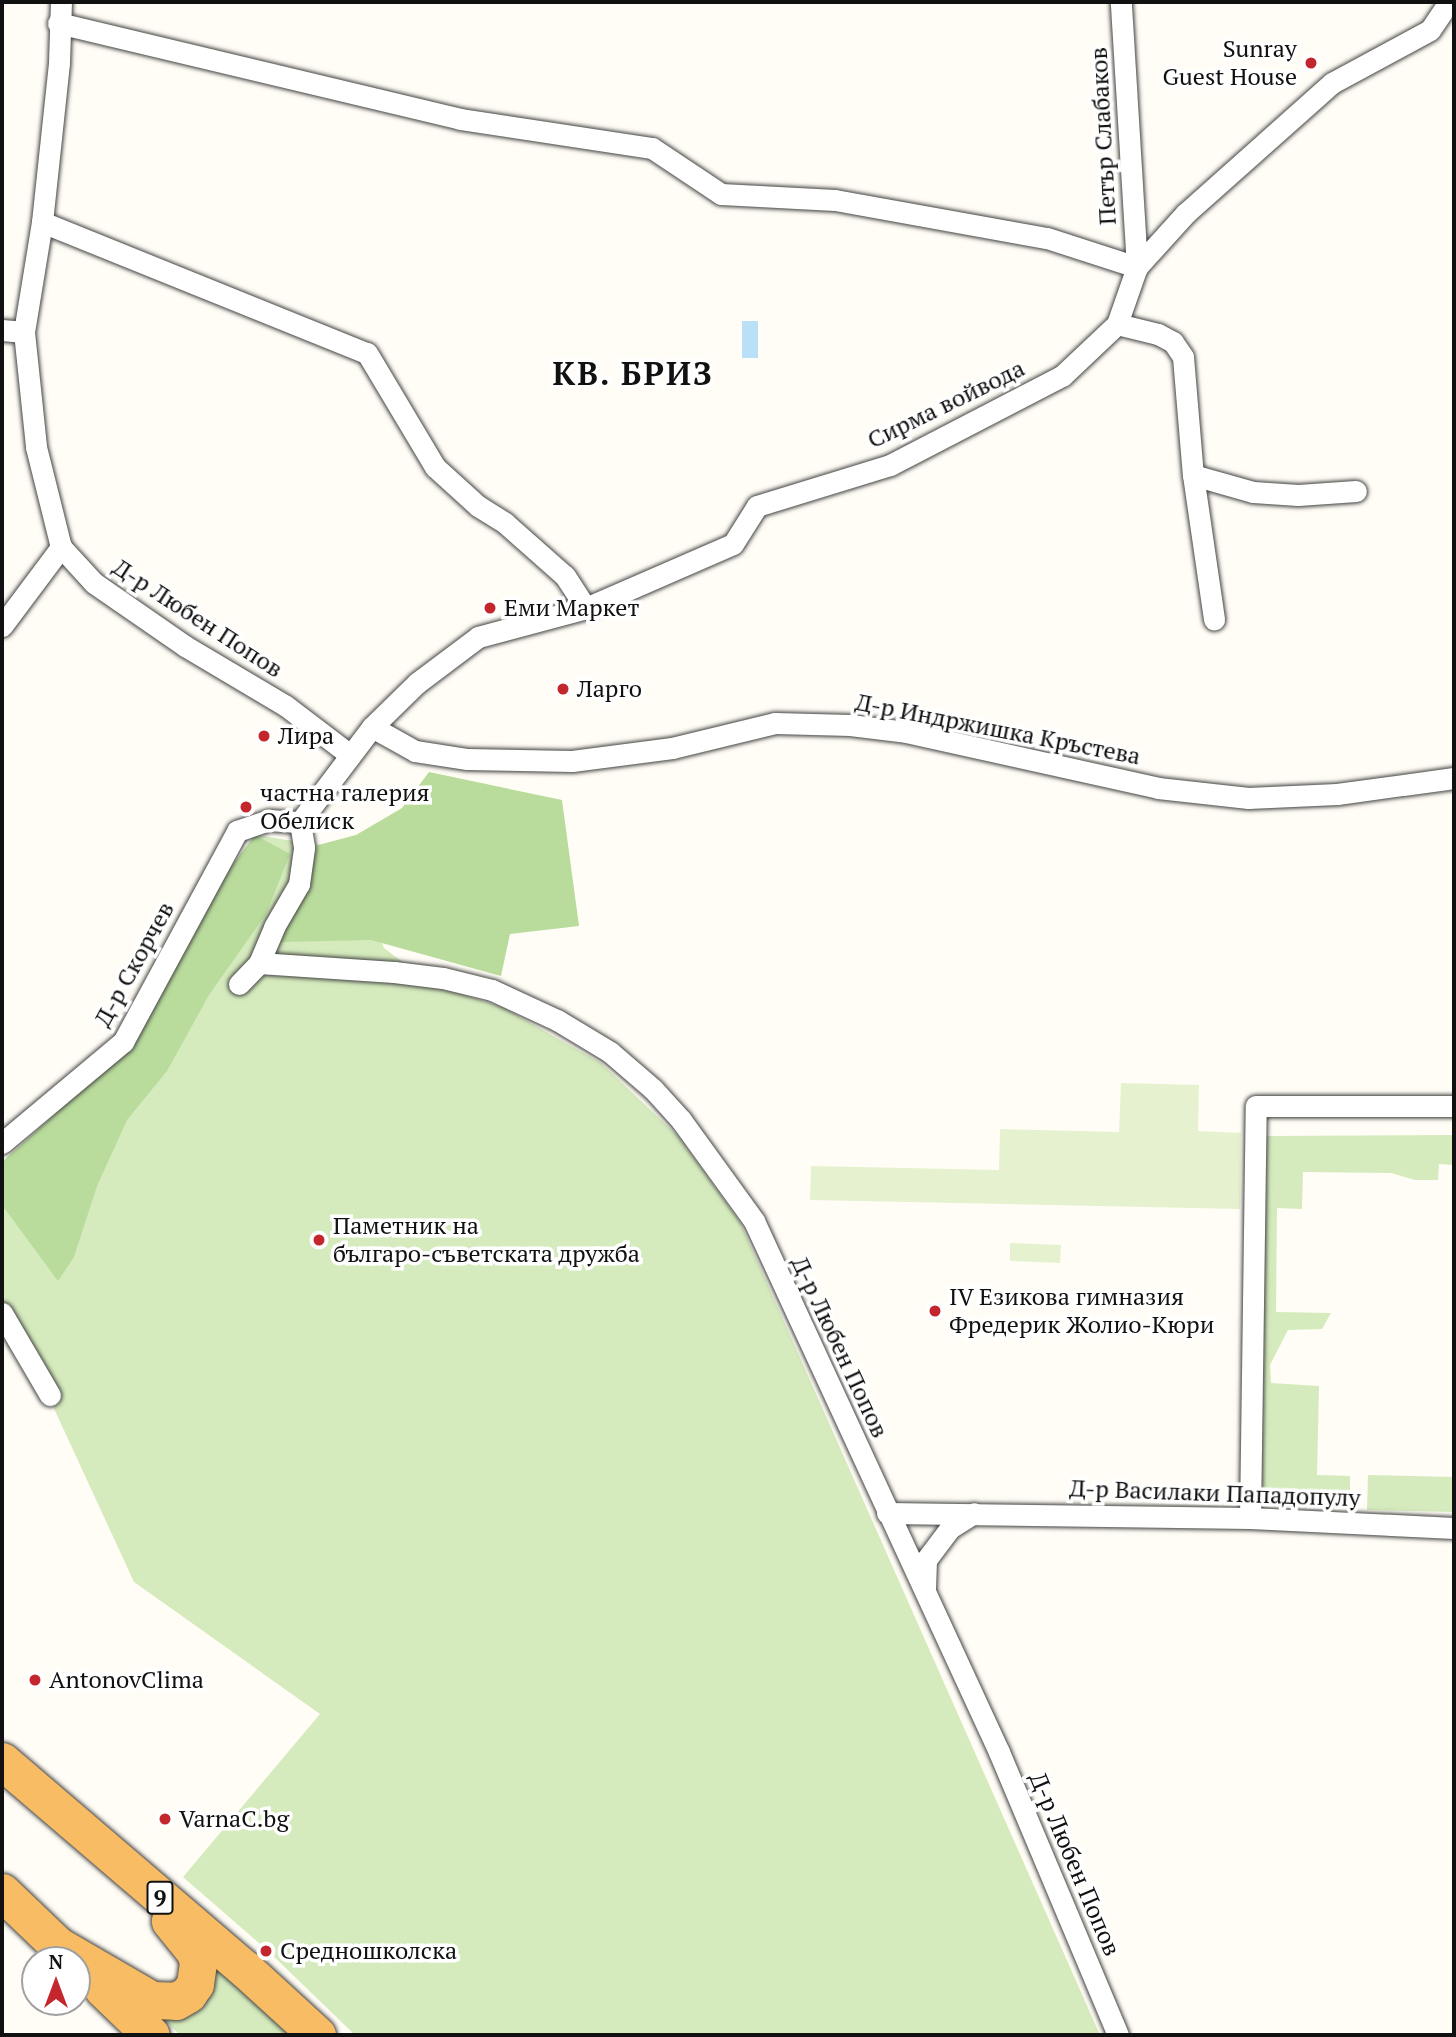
<!DOCTYPE html>
<meta charset="utf-8">
<style>
body{margin:0}
#map{position:relative;width:1456px;height:2037px;overflow:hidden;background:#fffdf5;font-family:"PT Serif",serif}
div>[style]{position:absolute}
.green>*{inset:0;background:#d5ebbd}
.forest>*{inset:0;background:#b9dc9c}
.pitch>*{inset:0;background:#e6f2cf}
.water>*{inset:0;background:#b9e0f7}
.roads{filter:drop-shadow(0 0 2px #444) drop-shadow(0 0 2px #444)}
.minor>*{height:21px;margin:-10.5px;padding:0 10.5px;transform-origin:10.5px;border-radius:10.5px;background:#fff}
.trunk>*{height:37px;margin:-18.5px;padding:0 18.5px;transform-origin:18.5px;border-radius:18.5px;background:#f7bc64}
.dots>*{width:19px;height:19px;translate:-50% -50%;box-sizing:border-box;border:4px solid #fff;border-radius:50%}
span{translate:-50% -50%;white-space:nowrap;text-align:center;line-height:1.15;-webkit-text-stroke:7px #fff;paint-order:stroke}
.shield-label span{padding:2px 5px;background:#fff;border:2px solid;border-radius:5px;-webkit-text-stroke-width:0}
.shield-label{font-size:23px;color:#111;font-weight:700}
.poi-label{font-size:24px;color:#111}
.right{translate:-100% -50%;text-align:right}
.left{translate:0 -50%;text-align:left}
.street-label{font-size:24px;color:#111}
.district-label{font-size:32px;color:#111;font-weight:700;letter-spacing:2px}
.frame{position:absolute;inset:0;border:4px solid #111;pointer-events:none}
.north{position:absolute;left:21px;top:1946px;width:70px;height:70px;box-sizing:border-box;background:#fff;border:2px solid #a0a0a0;border-radius:50%;rotate:0deg;font-size:19px;font-weight:700;line-height:28px;text-align:center;color:#111}
.north::after{content:'';display:block;margin:auto;width:24px;height:32px;background:#c4262e;clip-path:polygon(50% 0,100% 100%,50% 72%,0 100%)}
</style>
<div id="map">
<div class="green">
<i style="clip-path:polygon(255px 835px,345px 849px,384px 948px,433px 985px,502px 1007px,601px 1063px,678px 1136px,740px 1222px,1100px 2035px,355px 2035px,267px 1950px,183px 1877px,320px 1714px,134px 1582px,39px 1376px,2px 1313px,2px 1162px,129px 1048px,231px 867px)"></i>
<i style="clip-path:polygon(1454px 1135px,1454px 1165px,1439px 1164px,1438px 1180px,1415px 1180px,1391px 1173px,1303px 1172px,1302px 1209px,1277px 1208px,1276px 1312px,1331px 1313px,1322px 1329px,1288px 1330px,1270px 1365px,1271px 1383px,1319px 1386px,1317px 1475px,1350px 1476px,1350px 1508px,1261px 1507px,1265px 1136px)"></i>
<i style="clip-path:polygon(1368px 1475px,1454px 1477px,1454px 1512px,1367px 1510px)"></i>
<i style="clip-path:polygon(210px 1953px,302px 2035px,180px 2035px,157px 2014px)"></i>
</div>
<div class="forest">
<i style="clip-path:polygon(429px 772px,562px 800px,579px 926px,510px 934px,501px 976px,371px 940px,281px 942px,318px 845px,356px 835px,402px 808px)"></i>
<i style="clip-path:polygon(255px 835px,290px 854px,266px 914px,209px 995px,167px 1071px,127px 1120px,97px 1186px,74px 1257px,58px 1281px,2px 1205px,2px 1162px,129px 1048px,231px 867px)"></i>
</div>
<div class="pitch">
<i style="clip-path:polygon(1121px 1083px,1199px 1085px,1198px 1131px,1241px 1133px,1240px 1209px,810px 1200px,811px 1166px,999px 1170px,1000px 1129px,1119px 1132px)"></i>
<i style="clip-path:polygon(1010px 1243px,1061px 1245px,1060px 1263px,1010px 1261px)"></i>
</div>
<div class="water">
<i style="clip-path:polygon(742px 321px,758px 321px,758px 358px,742px 358px)"></i>
</div>
<div class="roads">
<div class="minor">
<i style="left:61px;top:2px;width:61px;rotate:91.9deg"></i>
<i style="left:59px;top:63px;width:160px;rotate:96.1deg"></i>
<i style="left:42px;top:222px;width:111px;rotate:99.3deg"></i>
<i style="left:24px;top:332px;width:116px;rotate:84deg"></i>
<i style="left:36px;top:447px;width:103px;rotate:76deg"></i>
<i style="left:61px;top:547px;width:49px;rotate:47.5deg"></i>
<i style="left:94px;top:583px;width:111px;rotate:34.7deg"></i>
<i style="left:185px;top:646px;width:117px;rotate:30.7deg"></i>
<i style="left:286px;top:706px;width:81px;rotate:37.4deg"></i>
<i style="left:58px;top:23px;width:413px;rotate:13.4deg"></i>
<i style="left:460px;top:119px;width:194px;rotate:8.6deg"></i>
<i style="left:652px;top:148px;width:83px;rotate:33.7deg"></i>
<i style="left:721px;top:194px;width:114px;rotate:3deg"></i>
<i style="left:835px;top:200px;width:215px;rotate:10.2deg"></i>
<i style="left:1047px;top:238px;width:95px;rotate:17.9deg"></i>
<i style="left:1137px;top:267px;width:265px;rotate:-93.5deg"></i>
<i style="left:42px;top:222px;width:350px;rotate:22deg"></i>
<i style="left:367px;top:353px;width:133px;rotate:59.2deg"></i>
<i style="left:435px;top:467px;width:58px;rotate:42.2deg"></i>
<i style="left:478px;top:506px;width:32px;rotate:32deg"></i>
<i style="left:505px;top:523px;width:80px;rotate:41.5deg"></i>
<i style="left:565px;top:576px;width:38px;rotate:57deg"></i>
<i style="left:1117px;top:324px;width:42px;rotate:13.7deg"></i>
<i style="left:1158px;top:334px;width:17px;rotate:28deg"></i>
<i style="left:1173px;top:342px;width:18px;rotate:56deg"></i>
<i style="left:1183px;top:357px;width:118px;rotate:85.2deg"></i>
<i style="left:1193px;top:475px;width:146px;rotate:81.7deg"></i>
<i style="left:2px;top:330px;width:22px;rotate:5deg"></i>
<i style="left:1193px;top:475px;width:62px;rotate:15.8deg"></i>
<i style="left:1253px;top:492px;width:45px;rotate:3.8deg"></i>
<i style="left:1298px;top:495px;width:58px;rotate:-3.9deg"></i>
<i style="left:2px;top:626px;width:99px;rotate:-53.2deg"></i>
<i style="left:372px;top:727px;width:49px;rotate:29.2deg"></i>
<i style="left:415px;top:751px;width:53px;rotate:8.7deg"></i>
<i style="left:467px;top:759px;width:105px;rotate:1.1deg"></i>
<i style="left:572px;top:761px;width:101px;rotate:-7.4deg"></i>
<i style="left:672px;top:748px;width:106px;rotate:-13.6deg"></i>
<i style="left:775px;top:723px;width:75px;rotate:1.5deg"></i>
<i style="left:850px;top:725px;width:56px;rotate:7.1deg"></i>
<i style="left:906px;top:732px;width:258px;rotate:12.5deg"></i>
<i style="left:1158px;top:788px;width:91px;rotate:6.3deg"></i>
<i style="left:1248px;top:798px;width:89px;rotate:-2.6deg"></i>
<i style="left:1337px;top:794px;width:118px;rotate:-7.8deg"></i>
<i style="left:300px;top:822px;width:119px;rotate:-52.8deg"></i>
<i style="left:372px;top:727px;width:63px;rotate:-44.4deg"></i>
<i style="left:417px;top:683px;width:76px;rotate:-37deg"></i>
<i style="left:478px;top:637px;width:112px;rotate:-15deg"></i>
<i style="left:586px;top:608px;width:160px;rotate:-23.5deg"></i>
<i style="left:733px;top:544px;width:45px;rotate:-57.7deg"></i>
<i style="left:757px;top:506px;width:139px;rotate:-17.1deg"></i>
<i style="left:890px;top:465px;width:194px;rotate:-27.4deg"></i>
<i style="left:1062px;top:376px;width:76px;rotate:-43.4deg"></i>
<i style="left:1117px;top:324px;width:60px;rotate:-70.7deg"></i>
<i style="left:1137px;top:267px;width:73px;rotate:-47.8deg"></i>
<i style="left:1186px;top:213px;width:195px;rotate:-41.7deg"></i>
<i style="left:1332px;top:83px;width:111px;rotate:-28.4deg"></i>
<i style="left:1430px;top:30px;width:34px;rotate:-56deg"></i>
<i style="left:259px;top:963px;width:135px;rotate:3.8deg"></i>
<i style="left:394px;top:972px;width:49px;rotate:7deg"></i>
<i style="left:443px;top:978px;width:50px;rotate:13.8deg"></i>
<i style="left:492px;top:990px;width:72px;rotate:24.8deg"></i>
<i style="left:557px;top:1020px;width:62px;rotate:31.1deg"></i>
<i style="left:610px;top:1052px;width:57px;rotate:40.7deg"></i>
<i style="left:653px;top:1089px;width:42px;rotate:47.9deg"></i>
<i style="left:681px;top:1120px;width:125px;rotate:54.1deg"></i>
<i style="left:754px;top:1221px;width:585px;rotate:65.23deg"></i>
<i style="left:999px;top:1752px;width:307px;rotate:67.2deg"></i>
<i style="left:239px;top:984px;width:29px;rotate:-46deg"></i>
<i style="left:259px;top:963px;width:39px;rotate:-67deg"></i>
<i style="left:274px;top:927px;width:50px;rotate:-59.8deg"></i>
<i style="left:299px;top:884px;width:37px;rotate:-82deg"></i>
<i style="left:304px;top:847px;width:25px;rotate:-99deg"></i>
<i style="left:2px;top:1143px;width:158px;rotate:-39.9deg"></i>
<i style="left:123px;top:1042px;width:240px;rotate:-61.6deg"></i>
<i style="left:237px;top:831px;width:34px;rotate:-19deg"></i>
<i style="left:269px;top:820px;width:31px;rotate:4deg"></i>
<i style="left:2px;top:1313px;width:95px;rotate:59.7deg"></i>
<i style="left:887px;top:1513px;width:363px;rotate:0.8deg"></i>
<i style="left:1250px;top:1518px;width:204px;rotate:2.8deg"></i>
<i style="left:1250px;top:1518px;width:412px;rotate:-89.2deg"></i>
<i style="left:1256px;top:1106px;width:198px"></i>
<i style="left:925px;top:1589px;width:29px;rotate:-88deg"></i>
<i style="left:926px;top:1560px;width:40px;rotate:-53deg"></i>
<i style="left:950px;top:1528px;width:28px;rotate:-32deg"></i>
</div>
<div class="trunk">
<i style="left:2px;top:1761px;width:320px;rotate:40.6deg"></i>
<i style="left:245px;top:1969px;width:98px;rotate:42.5deg"></i>
<i style="left:2px;top:1892px;width:98px;rotate:43.8deg"></i>
<i style="left:57px;top:1945px;width:110px;rotate:30.1deg"></i>
<i style="left:152px;top:2000px;width:24px;rotate:2deg"></i>
<i style="left:176px;top:2001px;width:14px;rotate:-30deg"></i>
<i style="left:188px;top:1994px;width:12px;rotate:-55deg"></i>
<i style="left:195px;top:1984px;width:22px;rotate:-82deg"></i>
<i style="left:198px;top:1962px;width:10px;rotate:-107deg"></i>
<i style="left:195px;top:1952px;width:40px;rotate:-129deg"></i>
<i style="left:103px;top:1989px;width:66px;rotate:43.8deg"></i>
</div>
</div>
<div class="dots">
<i style="left:1311px;top:63px;background:#c4262e"></i>
<i style="left:490px;top:608px;background:#c4262e"></i>
<i style="left:563px;top:689px;background:#c4262e"></i>
<i style="left:264px;top:736px;background:#c4262e"></i>
<i style="left:246px;top:807px;background:#c4262e"></i>
<i style="left:319px;top:1240px;background:#c4262e"></i>
<i style="left:935px;top:1311px;background:#c4262e"></i>
<i style="left:35px;top:1680px;background:#c4262e"></i>
<i style="left:165px;top:1819px;background:#c4262e"></i>
<i style="left:266px;top:1951px;background:#c4262e"></i>
</div>
<div class="shield-label">
<span style="left:160px;top:1898px">9</span>
</div>
<div class="poi-label">
<span class="right" style="left:1297px;top:63px">Sunray<br>Guest House</span>
<span class="left" style="left:504px;top:608px">Еми Маркет</span>
<span class="left" style="left:577px;top:689px">Ларго</span>
<span class="left" style="left:278px;top:736px">Лира</span>
<span class="left" style="left:260px;top:807px">частна галерия<br>Обелиск</span>
<span class="left" style="left:333px;top:1240px">Паметник на<br>българо-съветската дружба</span>
<span class="left" style="left:949px;top:1311px">IV Езикова гимназия<br>Фредерик Жолио-Кюри</span>
<span class="left" style="left:49px;top:1680px">AntonovClima</span>
<span class="left" style="left:179px;top:1819px">VarnaC.bg</span>
<span class="left" style="left:280px;top:1951px">Средношколска</span>
</div>
<div class="street-label">
<span style="left:1103px;top:136px;rotate:-93deg">Петър Слабаков</span>
<span style="left:946px;top:404px;rotate:-26deg">Сирма войвода</span>
<span style="left:198px;top:618px;rotate:33deg">Д-р Любен Попов</span>
<span style="left:998px;top:729px;rotate:11deg">Д-р Индржишка Кръстева</span>
<span style="left:134px;top:964px;rotate:-61deg">Д-р Скорчев</span>
<span style="left:840px;top:1347px;rotate:65deg">Д-р Любен Попов</span>
<span style="left:1215px;top:1493px;rotate:2deg">Д-р Василаки Пападопулу</span>
<span style="left:1075px;top:1864px;rotate:67deg">Д-р Любен Попов</span>
</div>
<div class="district-label">
<span style="left:633px;top:373px">КВ. БРИЗ</span>
</div>
<div class="frame"></div>
<div class="north">N</div>
</div>
